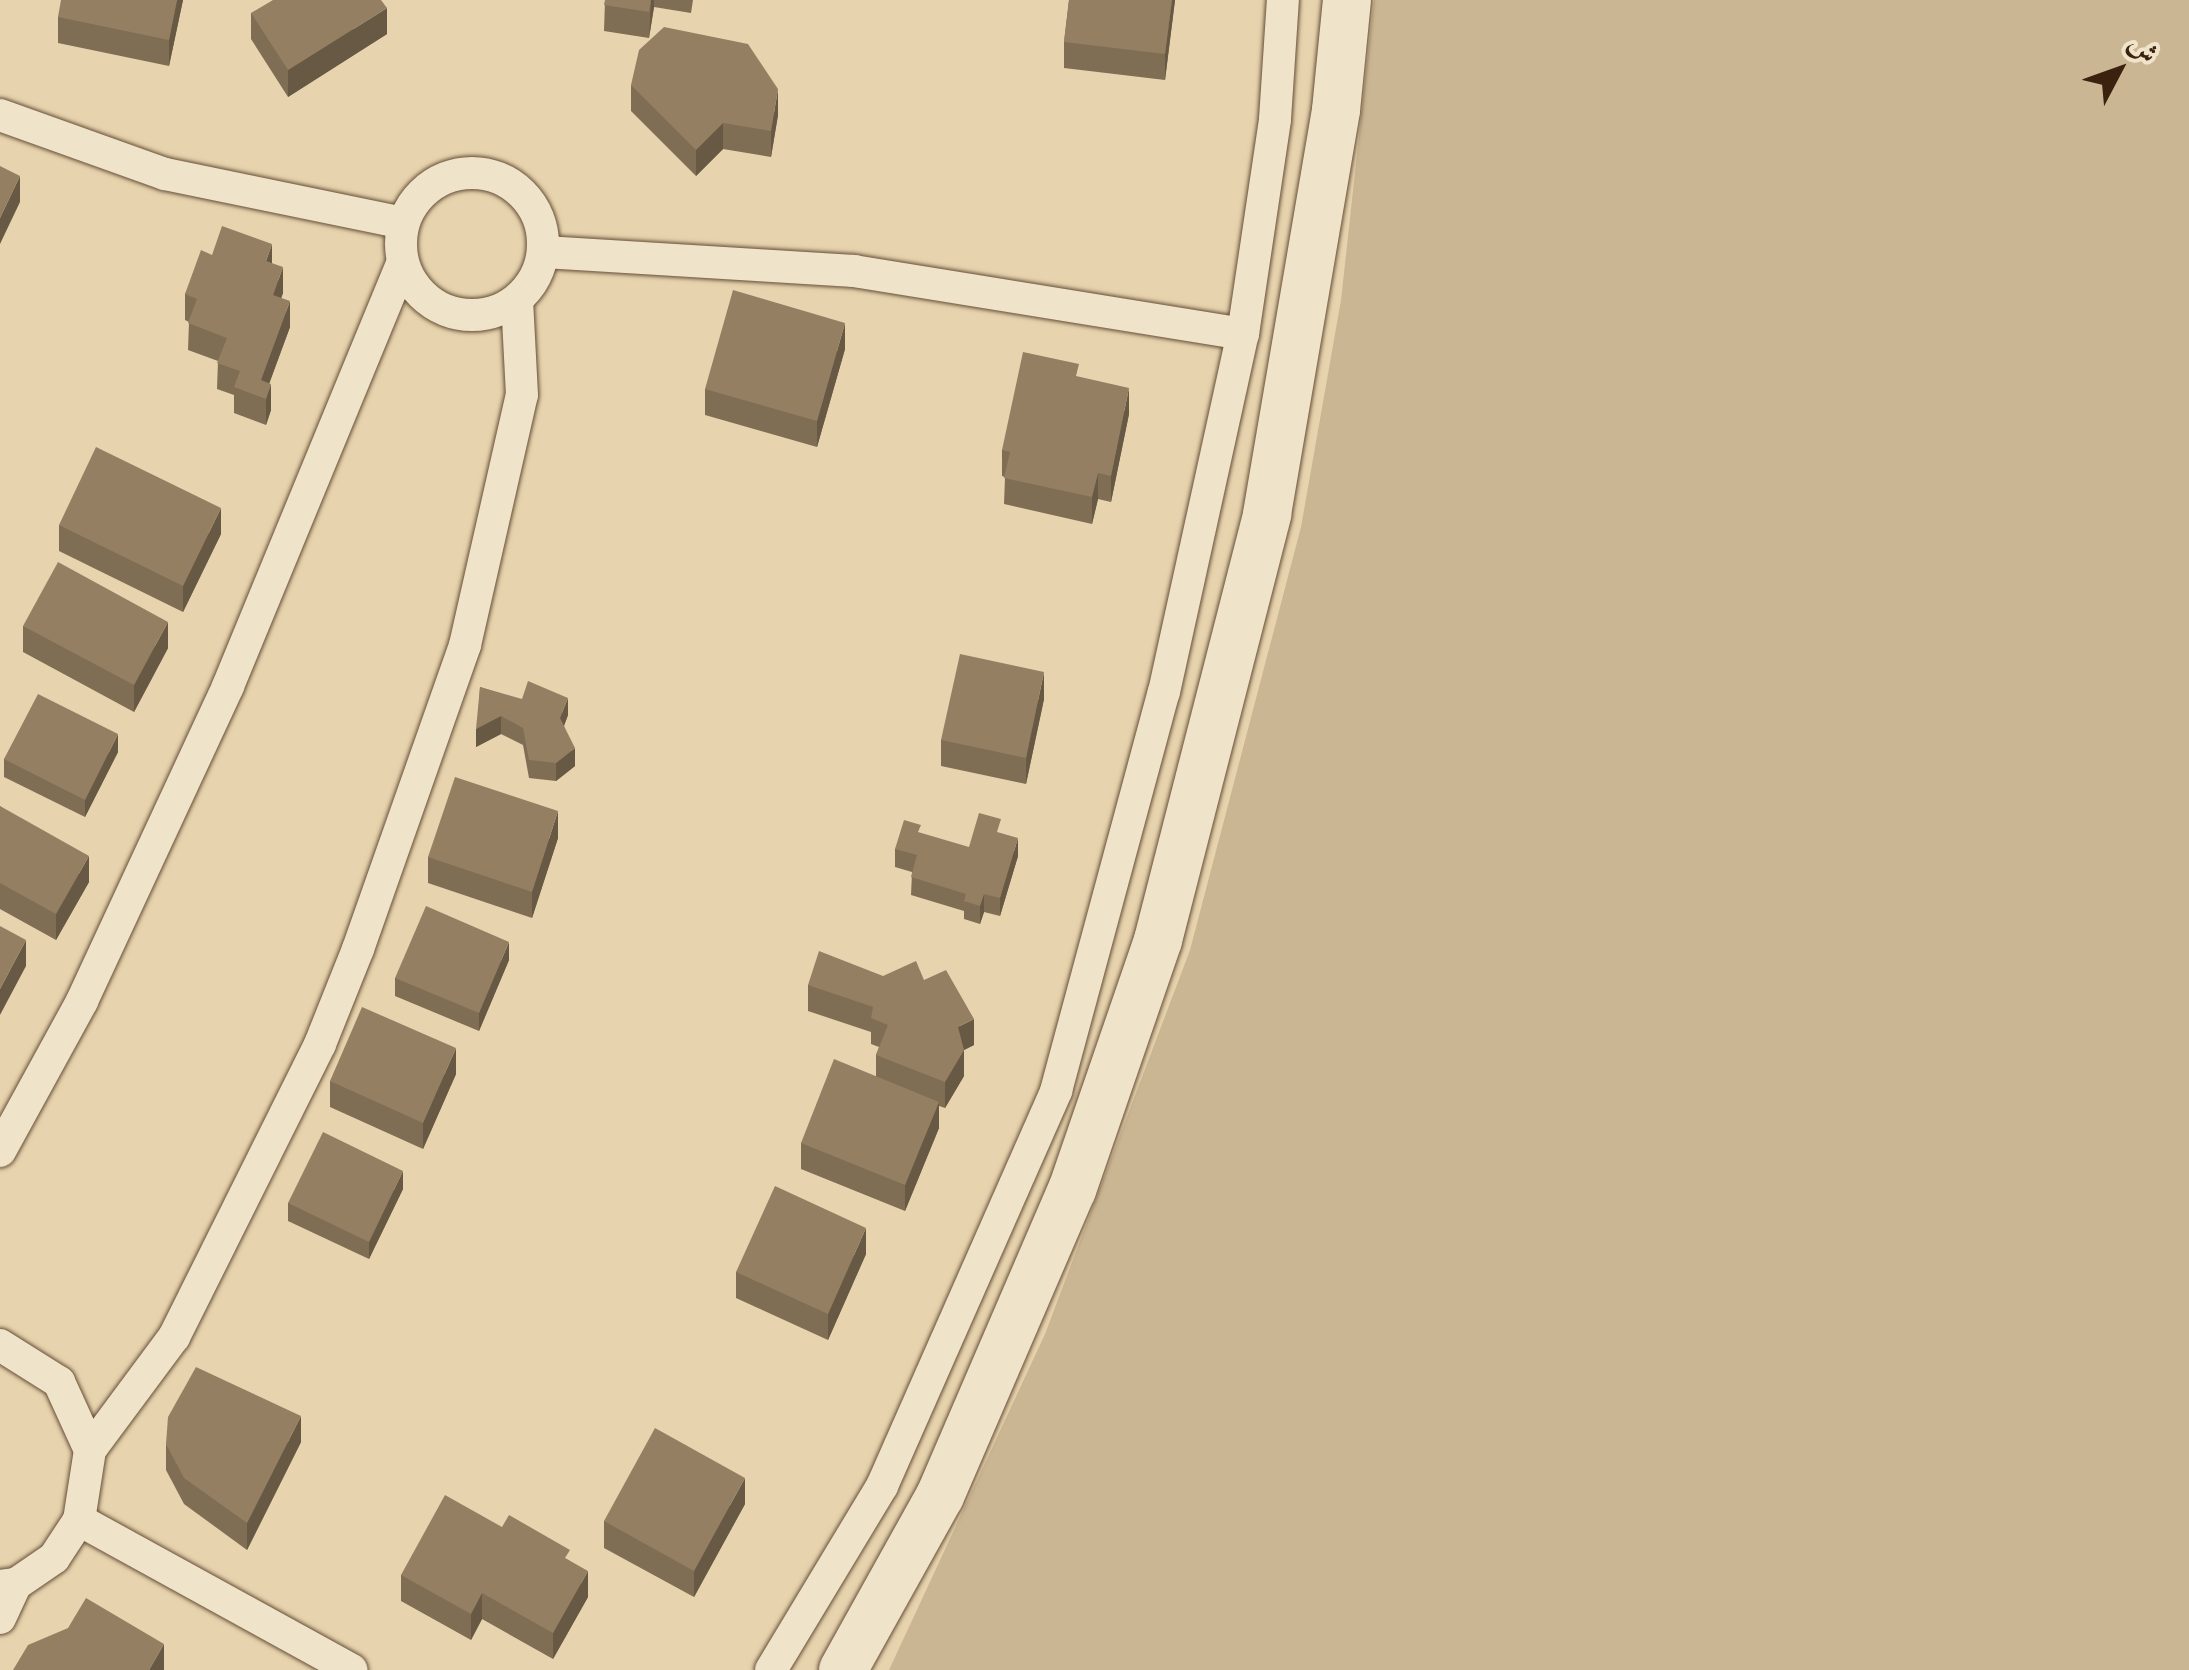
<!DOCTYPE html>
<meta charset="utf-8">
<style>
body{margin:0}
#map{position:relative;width:2189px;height:1670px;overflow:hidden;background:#e7d4ae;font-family:Vollkorn,Amiri,serif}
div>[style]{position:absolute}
.green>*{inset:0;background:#cab693}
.roads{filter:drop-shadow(0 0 2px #664e37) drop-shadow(0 0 2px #664e37)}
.street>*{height:32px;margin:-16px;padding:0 16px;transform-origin:16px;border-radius:16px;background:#efe3ca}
.street>.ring{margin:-16px;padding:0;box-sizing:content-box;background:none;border:32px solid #efe3ca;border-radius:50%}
.secondary>*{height:48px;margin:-24px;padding:0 24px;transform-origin:24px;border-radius:24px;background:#efe3ca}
.wall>*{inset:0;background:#7f6d54}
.shaded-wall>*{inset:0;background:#685945}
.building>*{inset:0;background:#947f62}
span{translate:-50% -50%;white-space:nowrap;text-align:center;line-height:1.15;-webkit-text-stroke:9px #efe3ca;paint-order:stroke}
.north{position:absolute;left:2069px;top:20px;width:100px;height:100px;-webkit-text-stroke:8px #efe3ca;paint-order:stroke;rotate:49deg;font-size:28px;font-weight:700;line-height:40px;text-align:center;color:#3b220f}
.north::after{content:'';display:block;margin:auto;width:35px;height:45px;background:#3b220f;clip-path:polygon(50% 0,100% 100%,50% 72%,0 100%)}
</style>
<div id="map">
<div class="green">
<i style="clip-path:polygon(1374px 0,2189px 0,2189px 1670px,889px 1670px,1045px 1334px,1190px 950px,1301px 527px,1341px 300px)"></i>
</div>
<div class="roads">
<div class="street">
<i style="left:0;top:115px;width:175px;rotate:19.7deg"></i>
<i style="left:165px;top:174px;width:243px;rotate:11.6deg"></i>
<i class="ring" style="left:401px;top:173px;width:110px;height:110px"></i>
<i style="left:544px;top:252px;width:311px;rotate:3.5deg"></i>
<i style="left:854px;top:271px;width:394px;rotate:9.2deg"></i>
<i style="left:0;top:1151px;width:171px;rotate:-61.3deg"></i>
<i style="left:82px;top:1001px;width:347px;rotate:-65.1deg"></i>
<i style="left:228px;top:686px;width:457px;rotate:-67.6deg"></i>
<i style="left:0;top:1345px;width:70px;rotate:32.1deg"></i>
<i style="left:59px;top:1382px;width:75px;rotate:65.5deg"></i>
<i style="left:90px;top:1450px;width:71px;rotate:98.9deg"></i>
<i style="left:79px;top:1520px;width:45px;rotate:123.3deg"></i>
<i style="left:54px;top:1558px;width:46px;rotate:145.6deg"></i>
<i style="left:16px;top:1584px;width:16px;rotate:173deg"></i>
<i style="left:90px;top:1450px;width:141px;rotate:-53.4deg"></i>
<i style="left:174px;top:1337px;width:327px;rotate:-63.5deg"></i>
<i style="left:320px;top:1044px;width:102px;rotate:-68.2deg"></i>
<i style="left:358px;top:949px;width:322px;rotate:-70.6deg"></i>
<i style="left:465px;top:645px;width:256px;rotate:-77.2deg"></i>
<i style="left:522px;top:395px;width:95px;rotate:-93deg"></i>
<i style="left:79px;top:1520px;width:311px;rotate:28.8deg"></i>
<i style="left:0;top:1618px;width:38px;rotate:-65deg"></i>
<i style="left:771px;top:1670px;width:215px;rotate:-58.9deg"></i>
<i style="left:882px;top:1486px;width:432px;rotate:-66.2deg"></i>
<i style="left:1056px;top:1091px;width:413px;rotate:-74.9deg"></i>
<i style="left:1164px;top:692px;width:367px;rotate:-77.6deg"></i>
<i style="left:1243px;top:334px;width:217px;rotate:-81.5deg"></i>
<i style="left:1275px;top:119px;width:119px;rotate:-86.2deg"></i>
</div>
<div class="secondary">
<i style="left:843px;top:1670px;width:199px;rotate:-60.9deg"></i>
<i style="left:940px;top:1496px;width:333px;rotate:-66.7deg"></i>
<i style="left:1072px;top:1190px;width:264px;rotate:-71deg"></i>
<i style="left:1158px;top:940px;width:440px;rotate:-75.6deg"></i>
<i style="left:1267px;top:514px;width:410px;rotate:-80.3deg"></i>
<i style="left:1336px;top:110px;width:111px;rotate:-84.3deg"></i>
</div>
</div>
<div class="wall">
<i style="clip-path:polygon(183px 0,169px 66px,58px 43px,58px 17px)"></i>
<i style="clip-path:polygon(605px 0,693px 0,691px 13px,654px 7px,649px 38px,604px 31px)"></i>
<i style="clip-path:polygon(1069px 0,1175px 0,1165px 80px,1064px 68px,1064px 42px)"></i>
<i style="clip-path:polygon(251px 13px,387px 34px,288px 97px,251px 39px)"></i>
<i style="clip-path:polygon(631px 85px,778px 115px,771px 157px,723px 149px,696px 176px,631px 111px)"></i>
<i style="clip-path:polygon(212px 255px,272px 263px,283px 293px,281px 298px,290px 327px,269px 383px,271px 410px,266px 425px,234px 413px,234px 395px,217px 389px,218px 361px,188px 350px,189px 322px,185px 320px,185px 294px)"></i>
<i style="clip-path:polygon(845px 349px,817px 447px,705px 415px,705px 389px)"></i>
<i style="clip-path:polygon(1079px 377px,1129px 414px,1111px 502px,1098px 499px,1092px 524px,1004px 504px,1005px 477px,1002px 476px,1002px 450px)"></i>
<i style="clip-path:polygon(59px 525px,221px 534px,183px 612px,59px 551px)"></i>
<i style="clip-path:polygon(23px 626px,168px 648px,134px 712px,23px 652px)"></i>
<i style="clip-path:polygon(480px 687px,568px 715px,564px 726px,575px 766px,556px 781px,529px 778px,523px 745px,501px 734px,476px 747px)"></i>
<i style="clip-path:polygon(1044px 699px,1026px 784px,941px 766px,941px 740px)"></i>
<i style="clip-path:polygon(118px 752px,85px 817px,4px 777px,4px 759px)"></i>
<i style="clip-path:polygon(0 806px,89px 882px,56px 940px,0 909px)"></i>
<i style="clip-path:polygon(1001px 833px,1018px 856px,1000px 916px,984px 912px,980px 924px,964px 919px,964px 911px,911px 895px,912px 872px,895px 867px,895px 849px,969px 847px)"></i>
<i style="clip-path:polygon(558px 838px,532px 918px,428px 883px,428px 857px)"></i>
<i style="clip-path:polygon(509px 960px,479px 1031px,395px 996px,395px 978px)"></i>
<i style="clip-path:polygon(883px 976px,924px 980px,974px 1045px,964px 1050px,964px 1076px,945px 1108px,939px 1106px,939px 1128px,905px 1211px,801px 1169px,801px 1143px,876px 1076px,876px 1055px,879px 1047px,871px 1044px,871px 1032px,808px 1011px,808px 985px)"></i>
<i style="clip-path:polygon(456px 1074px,423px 1149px,330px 1107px,330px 1081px)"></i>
<i style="clip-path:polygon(403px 1189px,369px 1259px,288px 1221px,288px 1203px)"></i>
<i style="clip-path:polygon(866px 1254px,828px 1340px,736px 1298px,736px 1272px)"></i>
<i style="clip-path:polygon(301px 1442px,247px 1550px,184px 1504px,166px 1470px,166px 1444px)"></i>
<i style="clip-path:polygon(745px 1504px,694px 1597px,604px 1548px,604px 1521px)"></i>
<i style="clip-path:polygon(502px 1527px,570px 1561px,588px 1597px,553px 1659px,482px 1619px,471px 1640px,401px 1601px,401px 1575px)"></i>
</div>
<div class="shaded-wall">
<i style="clip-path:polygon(177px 0,183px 0,169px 66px,169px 40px)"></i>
<i style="clip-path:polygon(651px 0,654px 0,654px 7px,649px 38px)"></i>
<i style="clip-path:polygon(1172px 0,1175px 0,1165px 80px,1165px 54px)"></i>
<i style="clip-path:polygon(387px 8px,387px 34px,288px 97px,288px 70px)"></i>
<i style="clip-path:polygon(778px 89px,778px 115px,771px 157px,771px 131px)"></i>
<i style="clip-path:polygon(723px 123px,723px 149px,696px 176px,696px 150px)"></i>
<i style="clip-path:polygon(20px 176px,20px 202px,0 244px,0 218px)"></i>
<i style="clip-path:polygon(272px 244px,272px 271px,266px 261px)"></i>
<i style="clip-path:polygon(283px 267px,283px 293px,273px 321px,273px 295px)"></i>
<i style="clip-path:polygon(290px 301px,290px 327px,264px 398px,261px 380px)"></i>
<i style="clip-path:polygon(845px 323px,845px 349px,817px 447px,817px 421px)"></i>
<i style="clip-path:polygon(271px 384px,271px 410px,266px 425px,266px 399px)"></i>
<i style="clip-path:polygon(1129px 388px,1129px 414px,1111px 502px,1111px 476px)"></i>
<i style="clip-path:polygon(1098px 473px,1098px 499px,1092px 524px,1092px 497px)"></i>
<i style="clip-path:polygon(221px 508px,221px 534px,183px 612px,183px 586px)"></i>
<i style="clip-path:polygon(168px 622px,168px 648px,134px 712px,134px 685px)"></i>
<i style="clip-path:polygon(1044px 672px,1044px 699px,1026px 784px,1026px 758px)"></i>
<i style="clip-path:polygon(568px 698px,568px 715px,560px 736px,560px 718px)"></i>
<i style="clip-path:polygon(501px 716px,501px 734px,476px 747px,476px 729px)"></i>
<i style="clip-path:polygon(118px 734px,118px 752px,85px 817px,85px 800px)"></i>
<i style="clip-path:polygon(575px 748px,575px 766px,556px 781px,556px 763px)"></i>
<i style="clip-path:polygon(558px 811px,558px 838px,532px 918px,532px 892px)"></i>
<i style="clip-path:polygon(1018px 838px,1018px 856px,1000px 916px,1000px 898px)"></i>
<i style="clip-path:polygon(89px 856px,89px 882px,56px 940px,56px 914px)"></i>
<i style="clip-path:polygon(984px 894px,984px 912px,980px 924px,980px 906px)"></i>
<i style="clip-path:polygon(26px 940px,26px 966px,0 1015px,0 989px)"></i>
<i style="clip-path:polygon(509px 942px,509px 960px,479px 1031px,479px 1013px)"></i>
<i style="clip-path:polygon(974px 1019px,974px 1045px,958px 1053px,958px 1027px)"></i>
<i style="clip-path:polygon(456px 1048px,456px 1074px,423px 1149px,423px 1123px)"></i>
<i style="clip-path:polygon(964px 1050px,964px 1076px,945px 1108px,945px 1082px)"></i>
<i style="clip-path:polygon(939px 1102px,939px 1128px,905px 1211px,905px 1185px)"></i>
<i style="clip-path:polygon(403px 1171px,403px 1189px,369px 1259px,369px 1242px)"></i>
<i style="clip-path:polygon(866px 1228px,866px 1254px,828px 1340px,828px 1314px)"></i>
<i style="clip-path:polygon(301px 1416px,301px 1442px,247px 1550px,247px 1523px)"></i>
<i style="clip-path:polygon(745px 1478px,745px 1504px,694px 1597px,694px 1571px)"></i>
<i style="clip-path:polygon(588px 1571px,588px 1597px,553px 1659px,553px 1633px)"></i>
<i style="clip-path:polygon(482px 1593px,482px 1619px,471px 1640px,471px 1614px)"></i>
<i style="clip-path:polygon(164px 1644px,164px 1670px,149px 1670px)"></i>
</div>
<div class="building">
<i style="clip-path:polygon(61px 0,177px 0,169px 40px,58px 17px)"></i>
<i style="clip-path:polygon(273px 0,381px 0,387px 8px,288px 70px,251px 13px)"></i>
<i style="clip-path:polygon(605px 0,651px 0,649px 12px,604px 5px)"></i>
<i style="clip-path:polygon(1069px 0,1172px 0,1165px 54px,1064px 42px)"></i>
<i style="clip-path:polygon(664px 27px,748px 44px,778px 89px,771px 131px,723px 123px,696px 150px,631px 85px,639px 50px)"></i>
<i style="clip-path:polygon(0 166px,20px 176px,0 218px)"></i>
<i style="clip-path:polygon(222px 226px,272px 244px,266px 261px,283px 267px,273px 295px,290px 301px,261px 380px,271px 384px,266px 399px,234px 387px,240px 371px,217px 363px,227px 338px,188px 323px,197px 299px,185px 294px,201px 250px,212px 255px)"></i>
<i style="clip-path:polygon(733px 290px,845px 323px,817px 421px,705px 389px)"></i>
<i style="clip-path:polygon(1023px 352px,1079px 364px,1076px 376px,1129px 388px,1111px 476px,1098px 473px,1092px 497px,1004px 478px,1010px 452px,1002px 450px)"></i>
<i style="clip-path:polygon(96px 447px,221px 508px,183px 586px,59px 525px)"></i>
<i style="clip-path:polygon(58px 562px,168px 622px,134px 685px,23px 626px)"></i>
<i style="clip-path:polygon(960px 654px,1044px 672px,1026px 758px,941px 740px)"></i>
<i style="clip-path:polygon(528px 681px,568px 698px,560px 718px,575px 748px,556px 763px,529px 760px,523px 728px,501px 716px,476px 729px,480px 687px,522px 699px)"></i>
<i style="clip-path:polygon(38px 694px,118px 734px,85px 800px,4px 759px)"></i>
<i style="clip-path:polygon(455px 777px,558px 811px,532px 892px,428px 857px)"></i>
<i style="clip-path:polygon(0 806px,89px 856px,56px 914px,0 883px)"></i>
<i style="clip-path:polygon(979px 813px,1001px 819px,997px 832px,1018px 838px,1000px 898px,984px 894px,980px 906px,964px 901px,966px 894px,911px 877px,917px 855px,895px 849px,904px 820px,921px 825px,918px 832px,969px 847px)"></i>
<i style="clip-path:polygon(426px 906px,509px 942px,479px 1013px,395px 978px)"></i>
<i style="clip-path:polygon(0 926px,26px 940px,0 989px)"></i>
<i style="clip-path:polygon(819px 951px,883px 976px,916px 961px,924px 980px,946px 970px,974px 1019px,958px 1027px,964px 1050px,945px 1082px,876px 1055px,888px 1025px,871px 1018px,873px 1007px,808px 985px)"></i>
<i style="clip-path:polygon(362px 1007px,456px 1048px,423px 1123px,330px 1081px)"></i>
<i style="clip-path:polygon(834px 1059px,939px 1102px,905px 1185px,801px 1143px)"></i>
<i style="clip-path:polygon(323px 1132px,403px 1171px,369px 1242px,288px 1203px)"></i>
<i style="clip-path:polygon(775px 1186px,866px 1228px,828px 1314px,736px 1272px)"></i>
<i style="clip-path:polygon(196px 1367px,301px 1416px,247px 1523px,184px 1478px,166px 1444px,168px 1417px)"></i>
<i style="clip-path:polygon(655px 1428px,745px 1478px,694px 1571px,604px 1521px)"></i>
<i style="clip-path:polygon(445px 1495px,502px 1527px,509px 1515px,570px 1550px,565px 1558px,588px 1571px,553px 1633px,482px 1593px,471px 1614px,401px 1575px)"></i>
<i style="clip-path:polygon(86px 1598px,164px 1644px,149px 1670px,13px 1670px,28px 1645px,68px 1628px)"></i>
</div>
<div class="north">ش</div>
</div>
